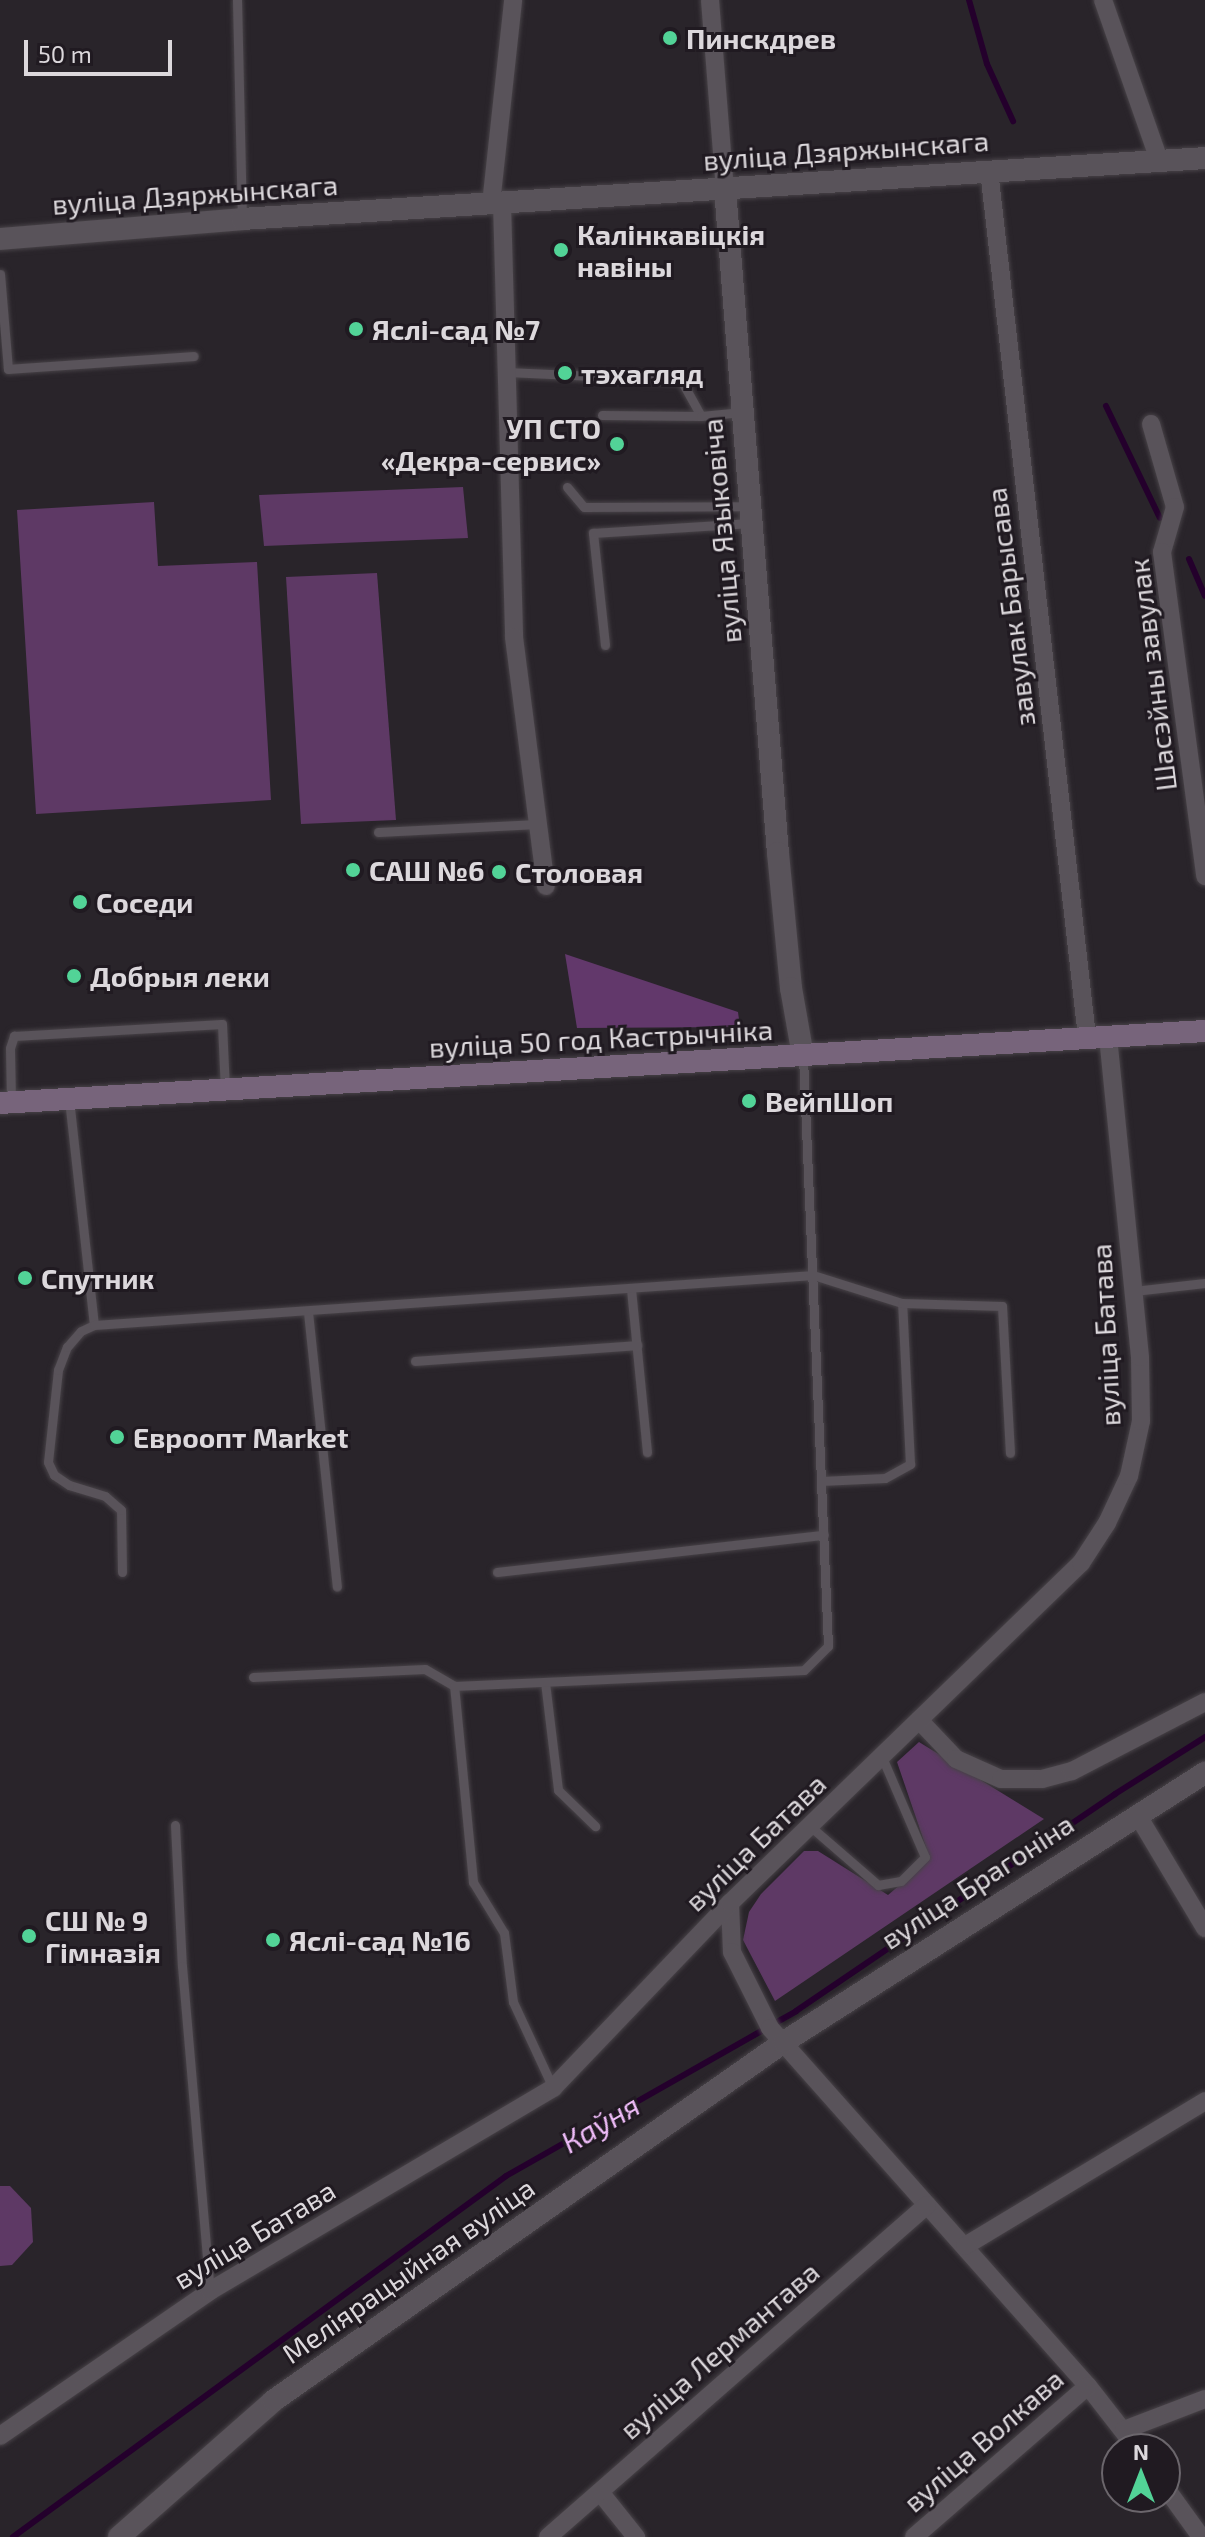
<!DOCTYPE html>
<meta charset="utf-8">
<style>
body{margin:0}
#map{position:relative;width:1205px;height:2537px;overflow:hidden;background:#29242a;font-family:"Exo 2",sans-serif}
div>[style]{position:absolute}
.green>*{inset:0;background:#5e3965}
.forest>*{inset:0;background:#62386b}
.stream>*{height:6px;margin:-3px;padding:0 3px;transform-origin:3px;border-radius:3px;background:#24002c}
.roads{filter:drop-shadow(0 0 2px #474247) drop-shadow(0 0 2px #474247)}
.service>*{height:9px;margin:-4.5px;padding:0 4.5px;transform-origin:4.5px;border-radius:4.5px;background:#59535a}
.minor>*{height:18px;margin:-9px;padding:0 9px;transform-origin:9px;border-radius:9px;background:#59535a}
.tertiary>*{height:22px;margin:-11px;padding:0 11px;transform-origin:11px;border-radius:11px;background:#59535a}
.secondary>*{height:22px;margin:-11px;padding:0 11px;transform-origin:11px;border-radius:11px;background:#77647b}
.dots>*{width:22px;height:22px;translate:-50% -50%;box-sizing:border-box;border:4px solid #201a21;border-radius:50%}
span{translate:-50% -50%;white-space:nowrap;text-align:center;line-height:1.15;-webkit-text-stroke:6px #201a21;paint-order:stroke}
.poi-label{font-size:28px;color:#dcd8dc;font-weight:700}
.left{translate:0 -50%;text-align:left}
.right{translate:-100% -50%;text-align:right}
.street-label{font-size:28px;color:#dcd8dc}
.water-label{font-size:30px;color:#efbcf9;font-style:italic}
.north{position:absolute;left:1101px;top:2433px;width:80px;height:80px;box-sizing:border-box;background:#201a21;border:2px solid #6b666c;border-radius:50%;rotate:0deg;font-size:22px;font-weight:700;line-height:32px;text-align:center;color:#dcd8dc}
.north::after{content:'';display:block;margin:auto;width:28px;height:36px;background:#52d397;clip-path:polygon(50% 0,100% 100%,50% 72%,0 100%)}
.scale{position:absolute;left:24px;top:40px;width:148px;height:36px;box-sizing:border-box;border:4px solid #dcd8dc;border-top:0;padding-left:10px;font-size:24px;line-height:28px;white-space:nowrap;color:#dcd8dc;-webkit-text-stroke:6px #201a21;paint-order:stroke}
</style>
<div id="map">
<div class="green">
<i style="clip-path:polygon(463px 487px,468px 538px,264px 546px,259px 495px)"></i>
<i style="clip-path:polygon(154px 502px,158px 566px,257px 562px,271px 800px,36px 814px,17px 510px)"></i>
<i style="clip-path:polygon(377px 573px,396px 820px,301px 824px,286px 577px)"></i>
<i style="clip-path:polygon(919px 1742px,1044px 1819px,775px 2001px,743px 1940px,749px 1912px,761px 1894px,804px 1851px,818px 1851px,888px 1895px,930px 1859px,897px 1762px)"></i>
<i style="clip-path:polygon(0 2186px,10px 2186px,31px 2208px,33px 2242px,12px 2265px,0 2266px)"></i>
</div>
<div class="forest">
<i style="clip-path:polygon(565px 954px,738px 1012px,740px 1027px,577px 1028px)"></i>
</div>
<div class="stream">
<i style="left:969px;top:0;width:66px;rotate:74.3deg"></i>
<i style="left:987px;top:64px;width:63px;rotate:65.5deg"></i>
<i style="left:1106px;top:406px;width:124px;rotate:64.3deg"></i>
<i style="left:1189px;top:559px;width:40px;rotate:66.6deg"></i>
<i style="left:13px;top:2537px;width:611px;rotate:-36.21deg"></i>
<i style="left:506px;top:2176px;width:334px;rotate:-29.6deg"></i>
<i style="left:796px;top:2011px;width:386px;rotate:-34.2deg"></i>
<i style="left:1115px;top:1794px;width:107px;rotate:-32.3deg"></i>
</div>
<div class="roads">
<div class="service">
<i style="left:237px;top:0;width:219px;rotate:88.7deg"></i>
<i style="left:0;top:274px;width:95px;rotate:85.2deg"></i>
<i style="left:8px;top:369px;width:186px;rotate:-4deg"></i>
<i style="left:507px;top:372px;width:174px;rotate:2.6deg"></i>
<i style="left:681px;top:380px;width:41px;rotate:60.9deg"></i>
<i style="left:602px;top:415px;width:99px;rotate:0.6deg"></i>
<i style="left:701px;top:416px;width:41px;rotate:-5.6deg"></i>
<i style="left:567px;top:487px;width:26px;rotate:50deg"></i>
<i style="left:584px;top:507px;width:165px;rotate:-0.3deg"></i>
<i style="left:605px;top:645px;width:113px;rotate:-96.1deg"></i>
<i style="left:593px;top:533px;width:158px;rotate:-3.6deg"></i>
<i style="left:378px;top:832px;width:160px;rotate:-2.9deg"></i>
<i style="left:69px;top:1099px;width:227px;rotate:83.7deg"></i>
<i style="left:11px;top:1101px;width:53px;rotate:-91.1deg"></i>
<i style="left:10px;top:1048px;width:13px;rotate:-72deg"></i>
<i style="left:14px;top:1036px;width:208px;rotate:-3.3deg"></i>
<i style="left:222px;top:1024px;width:66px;rotate:87.4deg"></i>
<i style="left:631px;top:1289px;width:164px;rotate:84.4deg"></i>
<i style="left:1134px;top:1291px;width:71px;rotate:-6.4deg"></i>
<i style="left:308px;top:1312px;width:276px;rotate:84deg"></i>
<i style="left:415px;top:1361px;width:223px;rotate:-4.1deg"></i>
<i style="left:821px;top:1481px;width:64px;rotate:-2.7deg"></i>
<i style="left:885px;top:1478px;width:29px;rotate:-29deg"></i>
<i style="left:910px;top:1464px;width:161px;rotate:-92.8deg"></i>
<i style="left:122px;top:1572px;width:62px;rotate:-90.9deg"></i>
<i style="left:121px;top:1510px;width:21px;rotate:-139deg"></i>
<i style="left:105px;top:1496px;width:38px;rotate:-163deg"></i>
<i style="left:69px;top:1485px;width:18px;rotate:-146deg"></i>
<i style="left:54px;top:1475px;width:14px;rotate:-115deg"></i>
<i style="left:48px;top:1462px;width:93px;rotate:-83.8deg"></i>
<i style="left:58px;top:1370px;width:25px;rotate:-69deg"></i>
<i style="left:67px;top:1347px;width:21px;rotate:-49deg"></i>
<i style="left:81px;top:1331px;width:14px;rotate:-25deg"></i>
<i style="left:94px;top:1325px;width:721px;rotate:-3.98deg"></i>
<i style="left:813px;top:1275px;width:93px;rotate:17.5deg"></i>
<i style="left:902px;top:1303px;width:100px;rotate:1.7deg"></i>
<i style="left:1002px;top:1306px;width:147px;rotate:86.9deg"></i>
<i style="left:497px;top:1572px;width:329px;rotate:-6.5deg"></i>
<i style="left:253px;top:1677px;width:172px;rotate:-2.7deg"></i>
<i style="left:425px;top:1669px;width:34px;rotate:30deg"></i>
<i style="left:545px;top:1682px;width:109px;rotate:83.1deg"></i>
<i style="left:558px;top:1790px;width:52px;rotate:44.2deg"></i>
<i style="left:175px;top:1825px;width:141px;rotate:87.2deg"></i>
<i style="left:182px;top:1966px;width:326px;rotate:85.1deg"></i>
<i style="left:811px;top:1827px;width:89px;rotate:40.9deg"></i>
<i style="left:878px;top:1885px;width:23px;rotate:-10deg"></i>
<i style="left:901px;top:1881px;width:34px;rotate:-45deg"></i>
<i style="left:925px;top:1857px;width:109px;rotate:-113.3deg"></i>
<i style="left:553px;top:2088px;width:95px;rotate:-114.9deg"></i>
<i style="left:513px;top:2002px;width:70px;rotate:-97.4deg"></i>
<i style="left:504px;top:1933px;width:60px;rotate:-121.3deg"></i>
<i style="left:473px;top:1882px;width:197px;rotate:-95.5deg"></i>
<i style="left:454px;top:1686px;width:350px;rotate:-2.6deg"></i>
<i style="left:804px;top:1670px;width:34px;rotate:-45deg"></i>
<i style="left:828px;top:1646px;width:591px;rotate:-92.43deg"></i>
</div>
<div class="minor">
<i style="left:710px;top:0;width:190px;rotate:85.5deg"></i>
<i style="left:1103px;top:0;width:170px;rotate:70.7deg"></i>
<i style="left:989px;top:170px;width:873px;rotate:83.55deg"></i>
<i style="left:502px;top:203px;width:434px;rotate:88.4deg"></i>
<i style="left:514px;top:637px;width:251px;rotate:82.7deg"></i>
<i style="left:491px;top:204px;width:205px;rotate:-83.8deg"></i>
<i style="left:1151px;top:424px;width:86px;rotate:73.9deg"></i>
<i style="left:1175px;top:507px;width:47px;rotate:106.1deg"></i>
<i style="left:1162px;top:552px;width:327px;rotate:82.4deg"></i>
<i style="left:919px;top:1720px;width:54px;rotate:46.5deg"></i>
<i style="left:956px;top:1759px;width:49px;rotate:24deg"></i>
<i style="left:1001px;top:1779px;width:41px"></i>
<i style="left:1042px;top:1779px;width:31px;rotate:-15deg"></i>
<i style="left:1072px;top:1771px;width:150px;rotate:-27.4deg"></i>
<i style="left:1137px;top:1814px;width:133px;rotate:59.2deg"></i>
<i style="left:730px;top:1903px;width:49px;rotate:87.7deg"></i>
<i style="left:732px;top:1952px;width:85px;rotate:63.4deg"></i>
<i style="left:770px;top:2028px;width:479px;rotate:48.4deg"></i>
<i style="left:1088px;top:2386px;width:80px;rotate:52.1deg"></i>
<i style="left:965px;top:2246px;width:280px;rotate:-31.1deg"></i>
<i style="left:1124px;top:2430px;width:87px;rotate:-20.9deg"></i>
<i style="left:0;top:2436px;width:255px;rotate:-34.6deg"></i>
<i style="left:210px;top:2291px;width:399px;rotate:-30.6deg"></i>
<i style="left:553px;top:2088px;width:256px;rotate:-46.3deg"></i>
<i style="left:730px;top:1903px;width:489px;rotate:-44.1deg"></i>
<i style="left:1081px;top:1563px;width:48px;rotate:-57deg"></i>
<i style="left:1107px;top:1523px;width:52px;rotate:-64.9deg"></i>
<i style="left:1129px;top:1476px;width:56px;rotate:-77.7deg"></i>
<i style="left:1141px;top:1421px;width:64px;rotate:-90.9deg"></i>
<i style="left:1140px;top:1357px;width:322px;rotate:-95.7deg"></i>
<i style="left:1165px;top:2487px;width:62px;rotate:54.2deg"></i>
<i style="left:600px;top:2492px;width:58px;rotate:51.3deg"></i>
<i style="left:548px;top:2537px;width:504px;rotate:-41.22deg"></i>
<i style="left:914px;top:2537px;width:230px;rotate:-41deg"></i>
</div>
<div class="tertiary">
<i style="left:725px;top:189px;width:666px;rotate:85.44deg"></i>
<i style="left:778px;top:853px;width:136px;rotate:84.5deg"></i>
<i style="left:791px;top:988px;width:69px;rotate:80deg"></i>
<i style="left:0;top:239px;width:243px;rotate:-4.7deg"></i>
<i style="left:242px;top:219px;width:965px;rotate:-3.62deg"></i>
<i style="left:119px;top:2537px;width:205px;rotate:-41.4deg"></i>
<i style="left:273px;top:2401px;width:625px;rotate:-35.09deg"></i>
<i style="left:784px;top:2042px;width:500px;rotate:-32.6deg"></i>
</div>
<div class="secondary">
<i style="left:0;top:1103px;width:1207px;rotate:-3.42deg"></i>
</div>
</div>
<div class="dots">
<i style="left:670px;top:38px;background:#52d397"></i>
<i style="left:561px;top:250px;background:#52d397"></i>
<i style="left:356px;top:329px;background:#52d397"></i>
<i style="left:565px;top:373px;background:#52d397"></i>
<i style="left:617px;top:444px;background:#52d397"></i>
<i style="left:353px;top:870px;background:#52d397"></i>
<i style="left:499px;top:872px;background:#52d397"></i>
<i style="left:80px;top:902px;background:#52d397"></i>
<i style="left:74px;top:976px;background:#52d397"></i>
<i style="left:749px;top:1101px;background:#52d397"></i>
<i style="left:25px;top:1278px;background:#52d397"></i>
<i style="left:117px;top:1437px;background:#52d397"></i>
<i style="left:29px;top:1936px;background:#52d397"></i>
<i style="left:273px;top:1940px;background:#52d397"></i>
</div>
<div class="poi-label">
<span class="left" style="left:686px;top:38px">Пинскдрев</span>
<span class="left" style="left:577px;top:250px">Калінкавіцкія<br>навіны</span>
<span class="left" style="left:372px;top:329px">Яслі-сад №7</span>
<span class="left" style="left:581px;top:373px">тэхагляд</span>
<span class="right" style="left:601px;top:444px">УП СТО<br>«Декра-сервис»</span>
<span class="left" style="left:369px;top:870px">САШ №6</span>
<span class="left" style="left:515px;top:872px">Столовая</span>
<span class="left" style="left:96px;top:902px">Соседи</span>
<span class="left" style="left:90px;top:976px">Добрыя леки</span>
<span class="left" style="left:765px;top:1101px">ВейпШоп</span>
<span class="left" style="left:41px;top:1278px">Спутник</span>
<span class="left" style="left:133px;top:1437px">Евроопт Market</span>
<span class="left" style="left:45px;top:1936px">СШ № 9<br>Гімназія</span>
<span class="left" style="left:289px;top:1940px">Яслі-сад №16</span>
</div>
<div class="street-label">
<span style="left:846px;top:150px;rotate:-4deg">вуліца Дзяржынскага</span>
<span style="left:195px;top:194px;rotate:-4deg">вуліца Дзяржынскага</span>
<span style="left:721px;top:531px;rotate:-95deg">вуліца Языковіча</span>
<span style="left:1010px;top:607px;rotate:-97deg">завулак Барысава</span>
<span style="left:1152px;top:675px;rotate:-97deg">Шасэйны завулак</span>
<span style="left:601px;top:1038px;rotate:-3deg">вуліца 50 год Кастрычніка</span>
<span style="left:1105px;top:1335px;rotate:-93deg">вуліца Батава</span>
<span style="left:755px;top:1842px;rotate:-44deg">вуліца Батава</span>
<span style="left:977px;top:1881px;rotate:-33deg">вуліца Брагоніна</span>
<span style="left:254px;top:2234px;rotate:-31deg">вуліца Батава</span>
<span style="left:408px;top:2270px;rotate:-35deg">Меліярацыйная вуліца</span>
<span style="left:719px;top:2350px;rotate:-41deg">вуліца Лермантава</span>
<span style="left:983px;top:2440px;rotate:-41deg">вуліца Волкава</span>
</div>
<div class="water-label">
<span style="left:600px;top:2123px;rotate:-30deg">Каўня</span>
</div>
<div class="north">N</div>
<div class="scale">50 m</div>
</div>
